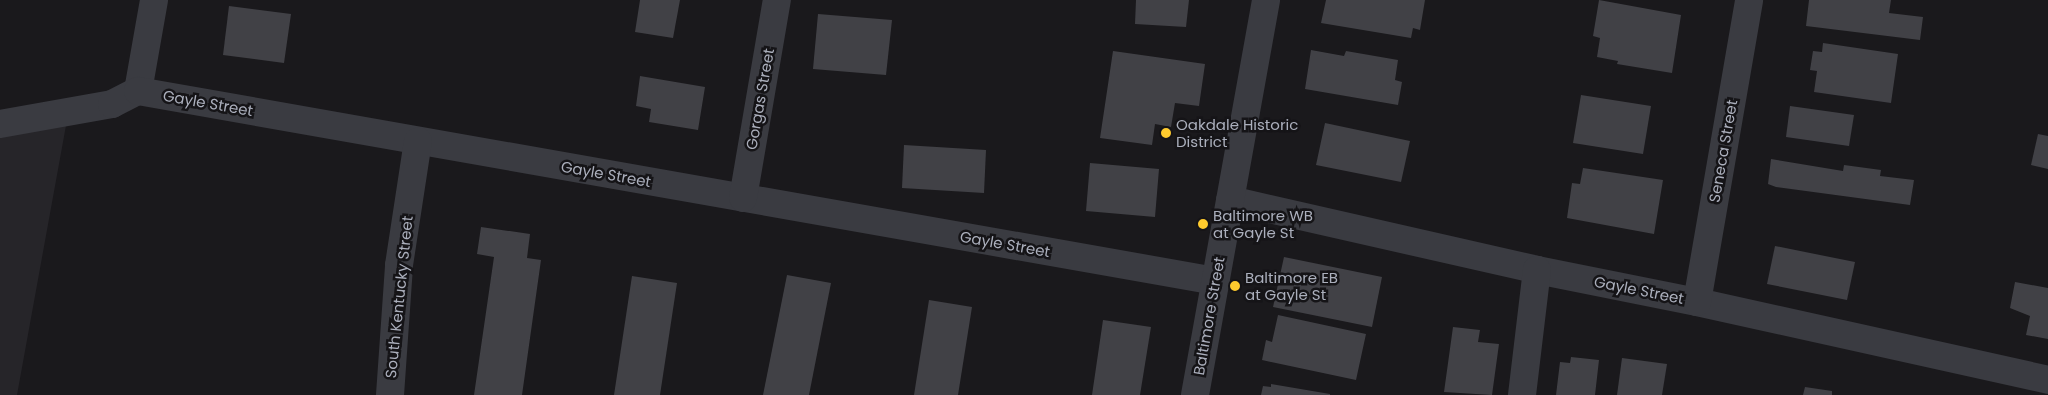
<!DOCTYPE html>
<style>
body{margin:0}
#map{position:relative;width:2048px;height:395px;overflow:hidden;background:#1a191c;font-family:Poppins,sans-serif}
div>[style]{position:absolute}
.built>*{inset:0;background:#262529}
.building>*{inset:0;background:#414146}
.street>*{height:28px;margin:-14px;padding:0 14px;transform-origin:14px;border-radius:14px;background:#3a3b41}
.dots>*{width:14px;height:14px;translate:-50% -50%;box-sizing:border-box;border:2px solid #151417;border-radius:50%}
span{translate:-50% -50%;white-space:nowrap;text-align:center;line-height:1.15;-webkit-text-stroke:5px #151417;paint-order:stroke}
.street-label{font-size:15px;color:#abafbc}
.poi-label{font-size:15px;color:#abafbc}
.left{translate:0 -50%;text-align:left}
</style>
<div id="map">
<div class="built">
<i style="clip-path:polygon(67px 120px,17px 395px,0 395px,0 135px)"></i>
</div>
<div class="building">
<i style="clip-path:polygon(640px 0,680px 0,673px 38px,635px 32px)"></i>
<i style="clip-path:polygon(1136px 0,1189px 0,1186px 27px,1135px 24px)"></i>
<i style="clip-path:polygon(1326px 0,1425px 0,1420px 30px,1413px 28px,1411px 38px,1321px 23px)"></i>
<i style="clip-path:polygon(1599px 0,1681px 15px,1672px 73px,1617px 64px,1618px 61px,1597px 57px,1600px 38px,1593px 36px)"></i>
<i style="clip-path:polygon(1809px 0,1891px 0,1889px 13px,1923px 17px,1920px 40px,1806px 26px)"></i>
<i style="clip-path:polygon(229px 6px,291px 14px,284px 63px,223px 55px)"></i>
<i style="clip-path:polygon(818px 14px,892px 20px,886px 75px,813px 69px)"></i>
<i style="clip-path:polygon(1823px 43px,1898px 54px,1891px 103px,1814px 92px,1817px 71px,1810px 70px,1813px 51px,1822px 52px)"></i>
<i style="clip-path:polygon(1311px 50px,1344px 56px,1346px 51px,1398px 60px,1395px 80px,1402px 82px,1398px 105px,1305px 89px)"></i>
<i style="clip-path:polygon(1113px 51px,1205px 64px,1199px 106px,1175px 103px,1171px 127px,1155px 124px,1152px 145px,1100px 138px)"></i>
<i style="clip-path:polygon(640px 76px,705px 87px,698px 130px,649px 122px,651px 109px,636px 106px)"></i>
<i style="clip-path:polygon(1581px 95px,1651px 106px,1643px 154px,1573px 143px)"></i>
<i style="clip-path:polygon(1790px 106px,1854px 115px,1849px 146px,1786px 137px)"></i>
<i style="clip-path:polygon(1325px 123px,1410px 141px,1401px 182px,1316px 165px)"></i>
<i style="clip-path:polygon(2038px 134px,2048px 136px,2048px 169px,2031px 165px)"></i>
<i style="clip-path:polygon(904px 145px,986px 150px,984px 193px,902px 188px)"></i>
<i style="clip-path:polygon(1771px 159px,1843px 171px,1844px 165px,1881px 170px,1880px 176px,1914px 180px,1910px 205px,1776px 187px,1768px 184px)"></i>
<i style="clip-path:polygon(1090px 163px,1159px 169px,1155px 217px,1086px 211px)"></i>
<i style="clip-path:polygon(1583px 168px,1663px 180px,1654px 234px,1567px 218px,1572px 183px,1580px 184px)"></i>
<i style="clip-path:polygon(481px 227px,530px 234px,527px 258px,541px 260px,522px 395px,474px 395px,494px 257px,477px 254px)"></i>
<i style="clip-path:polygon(1775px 246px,1855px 262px,1847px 300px,1767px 284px)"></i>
<i style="clip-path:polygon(1284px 257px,1382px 277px,1372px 327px,1273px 307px)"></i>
<i style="clip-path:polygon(787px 275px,831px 283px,809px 395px,763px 395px)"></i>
<i style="clip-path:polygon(632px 276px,677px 283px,660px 395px,614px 395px)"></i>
<i style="clip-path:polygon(2015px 282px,2048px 288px,2048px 339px,2026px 335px,2030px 316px,2010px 308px)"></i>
<i style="clip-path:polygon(929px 300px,972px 307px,958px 395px,914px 395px)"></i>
<i style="clip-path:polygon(1278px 315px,1366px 334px,1356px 380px,1262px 360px,1266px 340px,1272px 342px)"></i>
<i style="clip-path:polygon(1103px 320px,1151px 327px,1140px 395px,1092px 395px)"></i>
<i style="clip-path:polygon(1453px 327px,1480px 330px,1478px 342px,1499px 344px,1492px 395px,1444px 392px)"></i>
<i style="clip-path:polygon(1571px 357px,1599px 360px,1595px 395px,1556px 395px,1560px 362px,1570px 363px)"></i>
<i style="clip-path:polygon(1622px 358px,1667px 364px,1662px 395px,1617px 395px)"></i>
<i style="clip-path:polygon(1271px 384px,1330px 394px,1330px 395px,1261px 395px,1263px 386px,1271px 387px)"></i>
<i style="clip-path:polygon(1805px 387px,1832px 391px,1832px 395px,1803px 395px)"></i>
</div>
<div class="street">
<i style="left:138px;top:91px;width:92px;rotate:-80deg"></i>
<i style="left:0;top:124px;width:114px;rotate:-10.1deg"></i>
<i style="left:112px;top:104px;width:29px;rotate:-27deg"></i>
<i style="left:138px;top:91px;width:1094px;rotate:10deg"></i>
<i style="left:743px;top:198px;width:201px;rotate:-80.3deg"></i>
<i style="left:1230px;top:200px;width:315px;rotate:12.8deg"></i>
<i style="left:1537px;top:270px;width:163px;rotate:11.3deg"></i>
<i style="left:1697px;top:302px;width:360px;rotate:12.5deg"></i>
<i style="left:1697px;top:302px;width:306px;rotate:-80.2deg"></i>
<i style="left:390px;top:395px;width:130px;rotate:-86deg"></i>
<i style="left:399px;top:265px;width:125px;rotate:-81.3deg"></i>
<i style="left:1195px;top:395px;width:401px;rotate:-79.8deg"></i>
<i style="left:1522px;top:395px;width:126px;rotate:-83.2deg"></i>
</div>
<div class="dots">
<i style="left:1166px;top:133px;background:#ffcb2e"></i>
<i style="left:1203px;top:224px;background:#ffcb2e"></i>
<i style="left:1235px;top:286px;background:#ffcb2e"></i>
</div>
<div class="street-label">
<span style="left:760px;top:99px;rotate:-80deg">Gorgas Street</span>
<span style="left:208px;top:103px;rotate:10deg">Gayle Street</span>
<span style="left:1723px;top:151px;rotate:-80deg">Seneca Street</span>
<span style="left:606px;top:174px;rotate:10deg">Gayle Street</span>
<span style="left:1005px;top:244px;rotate:10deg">Gayle Street</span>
<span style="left:1639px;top:290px;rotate:11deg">Gayle Street</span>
<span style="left:399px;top:297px;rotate:-84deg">South Kentucky Street</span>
<span style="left:1209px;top:316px;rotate:-80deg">Baltimore Street</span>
</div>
<div class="poi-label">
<span class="left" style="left:1176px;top:133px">Oakdale Historic<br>District</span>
<span class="left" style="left:1213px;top:224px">Baltimore WB<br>at Gayle St</span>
<span class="left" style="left:1245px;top:286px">Baltimore EB<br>at Gayle St</span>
</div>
</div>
